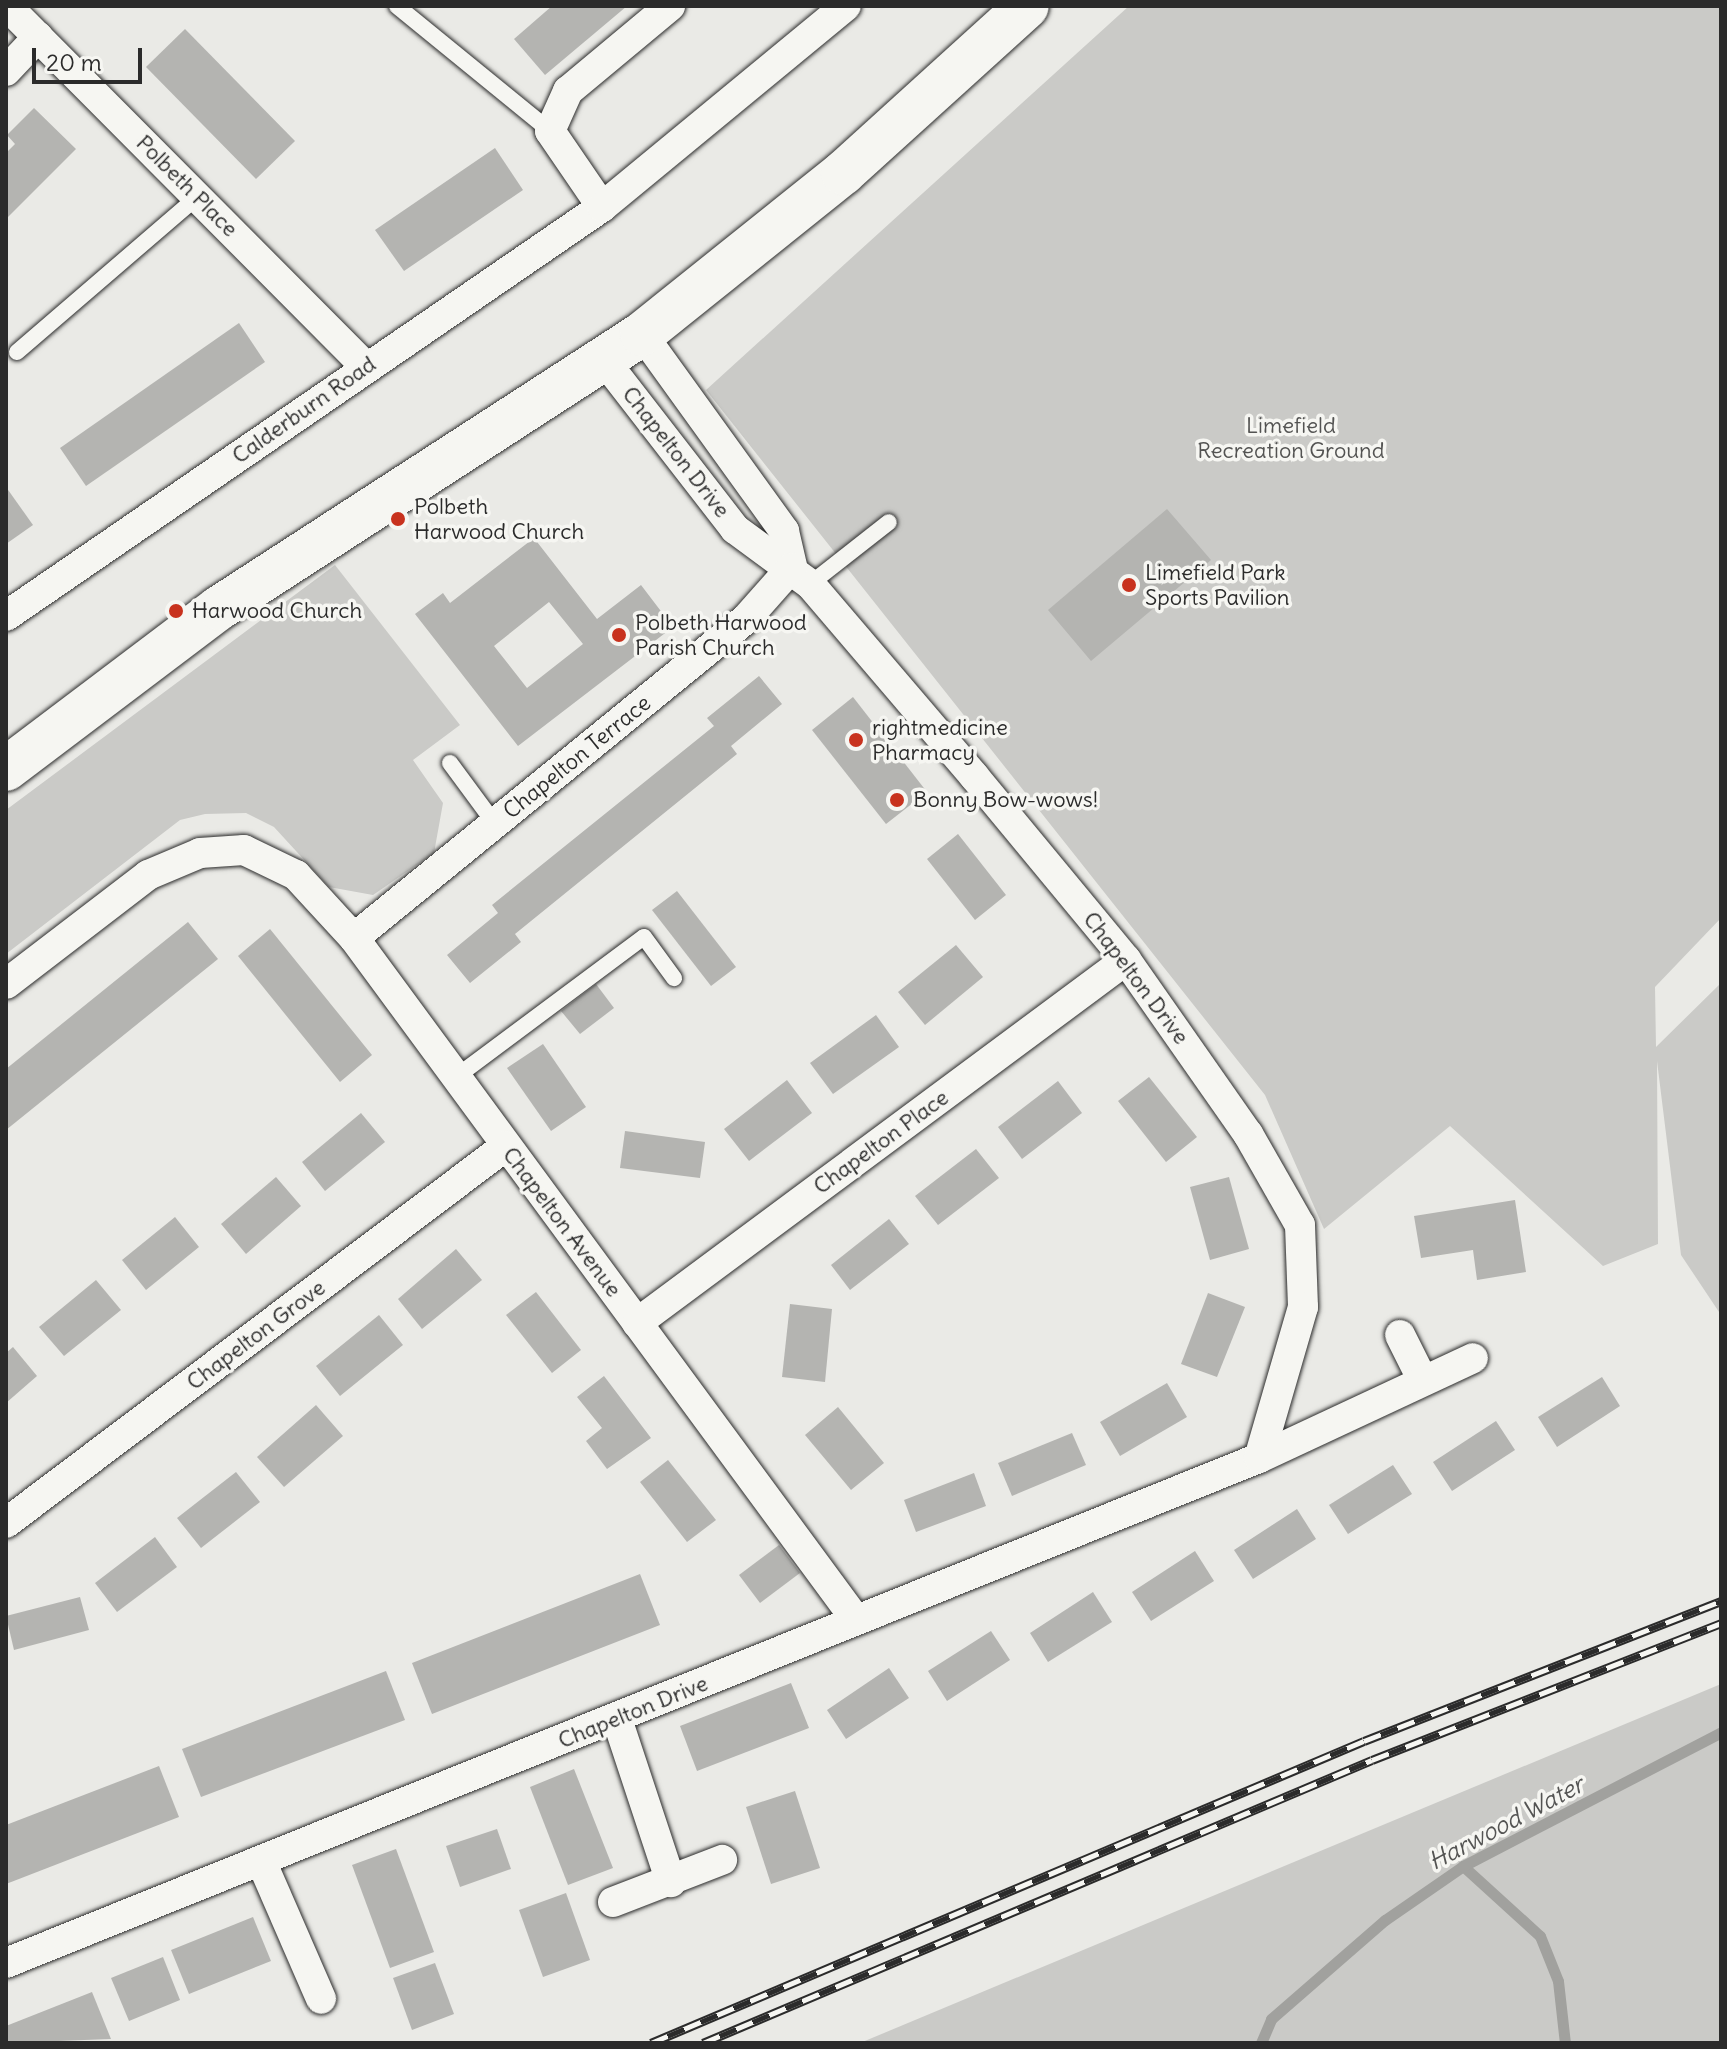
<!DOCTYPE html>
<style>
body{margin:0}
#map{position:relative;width:1727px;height:2049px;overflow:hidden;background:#eaeae6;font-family:Delius,sans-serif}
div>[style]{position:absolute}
.green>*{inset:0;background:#cacac7}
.stream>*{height:11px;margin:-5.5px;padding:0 5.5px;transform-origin:5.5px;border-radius:5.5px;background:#a1a19e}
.building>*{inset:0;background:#b4b4b1}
.roads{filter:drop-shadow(0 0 2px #2b2b2b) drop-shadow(0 0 2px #2b2b2b)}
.service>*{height:16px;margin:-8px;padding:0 8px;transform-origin:8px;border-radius:8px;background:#f6f6f2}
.minor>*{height:30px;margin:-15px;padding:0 15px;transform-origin:15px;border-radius:15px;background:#f6f6f2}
.primary>*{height:44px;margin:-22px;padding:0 22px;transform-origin:22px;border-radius:22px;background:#f6f6f2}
.rail>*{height:9px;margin-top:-4.5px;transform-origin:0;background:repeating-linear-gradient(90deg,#f6f6f2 0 18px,#2b2b2b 0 36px);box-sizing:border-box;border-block:2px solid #2b2b2b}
.dots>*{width:22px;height:22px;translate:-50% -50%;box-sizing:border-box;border:4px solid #f6f6f2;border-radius:50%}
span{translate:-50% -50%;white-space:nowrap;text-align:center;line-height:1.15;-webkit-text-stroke:7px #f6f6f2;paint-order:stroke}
.street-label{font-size:22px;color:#2b2b2b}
.park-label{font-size:22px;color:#535352}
.poi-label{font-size:22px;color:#2b2b2b}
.left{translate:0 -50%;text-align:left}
.water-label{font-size:24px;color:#545453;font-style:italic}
.frame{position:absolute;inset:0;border:8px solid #2b2b2b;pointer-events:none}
.scale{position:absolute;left:32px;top:48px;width:110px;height:36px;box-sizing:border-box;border:4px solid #2b2b2b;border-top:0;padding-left:10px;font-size:24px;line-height:28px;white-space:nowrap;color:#2b2b2b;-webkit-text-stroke:6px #f6f6f2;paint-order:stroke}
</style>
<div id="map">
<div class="green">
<i style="clip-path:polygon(1129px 6px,1721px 6px,1721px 918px,1655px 987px,1656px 1047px,1721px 983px,1721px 1315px,1681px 1255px,1657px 1061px,1658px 1244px,1603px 1266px,1450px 1126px,1324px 1229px,1265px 1095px,706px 390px)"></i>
<i style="clip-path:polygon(335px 565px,460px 725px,413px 760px,443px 803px,434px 853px,373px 895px,329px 887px,274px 827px,246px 813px,205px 814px,180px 820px,6px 954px,6px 810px)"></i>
<i style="clip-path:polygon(1721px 1684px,1721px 2043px,860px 2043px)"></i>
</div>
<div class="stream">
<i style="left:1463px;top:1866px;width:104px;rotate:42.3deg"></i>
<i style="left:1540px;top:1936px;width:48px;rotate:68.2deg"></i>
<i style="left:1558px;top:1981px;width:62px;rotate:83.6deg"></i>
<i style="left:1261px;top:2043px;width:26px;rotate:-67deg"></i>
<i style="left:1271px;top:2019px;width:151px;rotate:-41deg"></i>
<i style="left:1385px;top:1920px;width:95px;rotate:-34.7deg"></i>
<i style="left:1463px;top:1866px;width:291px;rotate:-27.4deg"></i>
</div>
<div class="building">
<i style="clip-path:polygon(552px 6px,627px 6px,545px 75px,514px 39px)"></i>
<i style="clip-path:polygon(185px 29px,295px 141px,256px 179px,146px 67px)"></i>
<i style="clip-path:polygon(34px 108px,76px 149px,6px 219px,6px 153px,15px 144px,7px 135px)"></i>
<i style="clip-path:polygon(495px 148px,523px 190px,404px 271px,375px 230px)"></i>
<i style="clip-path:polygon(239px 323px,265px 362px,86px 486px,60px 448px)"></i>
<i style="clip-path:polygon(6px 487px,33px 525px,6px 544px)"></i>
<i style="clip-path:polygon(1167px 509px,1211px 560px,1091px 661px,1048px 610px)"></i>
<i style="clip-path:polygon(evenodd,534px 538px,597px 619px,641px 585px,673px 627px,518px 746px,415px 614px,443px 593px,450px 603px,534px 538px,549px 602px,583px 644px,527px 688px,494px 646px,549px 602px)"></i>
<i style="clip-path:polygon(759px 676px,782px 704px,731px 746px,737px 754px,515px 934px,521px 942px,470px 983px,447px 955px,498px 913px,492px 905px,714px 726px,707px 718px)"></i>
<i style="clip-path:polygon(853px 697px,927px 792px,886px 824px,812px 730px)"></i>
<i style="clip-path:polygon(958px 834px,1006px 895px,975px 920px,927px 859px)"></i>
<i style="clip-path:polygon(677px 891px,736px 967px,711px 986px,652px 910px)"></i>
<i style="clip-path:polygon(188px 922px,218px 959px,6px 1130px,6px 1069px)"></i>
<i style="clip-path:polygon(270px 929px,372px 1055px,340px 1082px,238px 956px)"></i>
<i style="clip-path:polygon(956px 945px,983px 977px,925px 1025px,898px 992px)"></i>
<i style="clip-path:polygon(596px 984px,614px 1008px,580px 1034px,561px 1011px)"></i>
<i style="clip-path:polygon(876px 1015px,899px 1047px,833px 1094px,810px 1063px)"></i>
<i style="clip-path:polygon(543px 1044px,586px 1107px,551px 1131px,507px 1068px)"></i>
<i style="clip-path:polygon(1149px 1077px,1197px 1137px,1166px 1162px,1118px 1101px)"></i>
<i style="clip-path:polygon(787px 1080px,812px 1113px,749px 1161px,724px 1129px)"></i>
<i style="clip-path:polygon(1058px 1081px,1082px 1113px,1022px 1159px,998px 1127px)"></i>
<i style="clip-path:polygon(361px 1113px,385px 1142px,325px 1191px,302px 1162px)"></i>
<i style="clip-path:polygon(625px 1131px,705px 1142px,700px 1178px,620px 1168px)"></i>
<i style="clip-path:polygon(976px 1149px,999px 1178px,938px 1225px,915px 1196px)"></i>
<i style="clip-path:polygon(276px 1177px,301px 1206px,246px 1254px,221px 1224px)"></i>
<i style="clip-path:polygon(1229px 1177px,1249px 1249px,1210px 1260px,1190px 1187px)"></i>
<i style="clip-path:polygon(1515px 1200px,1526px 1272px,1477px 1280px,1473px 1250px,1421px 1258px,1414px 1216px)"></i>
<i style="clip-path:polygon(175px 1217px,199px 1247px,146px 1290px,122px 1260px)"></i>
<i style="clip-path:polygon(889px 1219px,909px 1244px,850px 1290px,831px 1265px)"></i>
<i style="clip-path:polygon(456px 1249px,482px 1280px,422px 1329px,398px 1299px)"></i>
<i style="clip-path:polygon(96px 1280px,121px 1310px,64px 1356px,39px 1327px)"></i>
<i style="clip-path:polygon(536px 1292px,581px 1350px,552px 1373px,506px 1315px)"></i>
<i style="clip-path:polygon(1208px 1293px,1245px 1307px,1217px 1377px,1181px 1364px)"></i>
<i style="clip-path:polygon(790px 1304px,832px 1309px,825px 1382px,782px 1377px)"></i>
<i style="clip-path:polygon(379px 1315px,403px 1345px,340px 1396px,316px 1366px)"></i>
<i style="clip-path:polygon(13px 1347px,37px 1376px,6px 1403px,6px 1353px)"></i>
<i style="clip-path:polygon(604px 1376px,651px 1438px,607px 1469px,586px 1441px,602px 1428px,577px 1397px)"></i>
<i style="clip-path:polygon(1602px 1377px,1620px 1406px,1557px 1447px,1538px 1417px)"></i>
<i style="clip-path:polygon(1167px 1383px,1187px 1417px,1120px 1456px,1100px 1422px)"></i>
<i style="clip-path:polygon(316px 1405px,343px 1436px,284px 1487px,257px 1457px)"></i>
<i style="clip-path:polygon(838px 1407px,884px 1463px,851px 1490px,805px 1435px)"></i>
<i style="clip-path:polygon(1496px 1421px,1515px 1450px,1452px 1491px,1433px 1462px)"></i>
<i style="clip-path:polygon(1072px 1433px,1086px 1465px,1012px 1496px,998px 1463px)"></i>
<i style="clip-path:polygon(668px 1460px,716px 1520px,687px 1542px,640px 1482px)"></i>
<i style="clip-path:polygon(1393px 1465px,1412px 1494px,1348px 1534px,1329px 1505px)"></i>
<i style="clip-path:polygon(236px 1472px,260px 1502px,201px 1548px,177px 1518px)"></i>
<i style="clip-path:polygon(974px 1473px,986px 1506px,916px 1532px,904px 1500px)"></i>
<i style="clip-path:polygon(1297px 1509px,1316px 1539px,1253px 1579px,1234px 1550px)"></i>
<i style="clip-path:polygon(155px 1537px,177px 1567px,117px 1612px,95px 1583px)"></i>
<i style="clip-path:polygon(779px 1545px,800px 1573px,760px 1603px,739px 1575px)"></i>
<i style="clip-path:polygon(1195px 1551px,1214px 1581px,1151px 1621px,1132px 1592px)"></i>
<i style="clip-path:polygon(640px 1574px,660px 1625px,432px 1714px,412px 1663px)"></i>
<i style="clip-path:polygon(1093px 1592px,1112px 1622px,1048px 1662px,1030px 1633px)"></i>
<i style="clip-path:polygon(80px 1597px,89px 1630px,14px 1650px,6px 1616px)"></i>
<i style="clip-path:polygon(991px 1631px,1010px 1660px,947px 1701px,928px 1671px)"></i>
<i style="clip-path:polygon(889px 1668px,909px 1698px,846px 1739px,827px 1710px)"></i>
<i style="clip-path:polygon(386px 1671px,405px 1720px,201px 1797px,182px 1749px)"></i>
<i style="clip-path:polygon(791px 1683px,809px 1728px,697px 1771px,680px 1726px)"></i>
<i style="clip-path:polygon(159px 1766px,179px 1817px,6px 1884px,6px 1825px)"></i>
<i style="clip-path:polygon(574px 1769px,613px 1868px,568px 1885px,530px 1787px)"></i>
<i style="clip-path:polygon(795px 1791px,820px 1868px,771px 1884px,746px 1807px)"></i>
<i style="clip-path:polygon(497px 1829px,511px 1869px,460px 1887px,446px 1846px)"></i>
<i style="clip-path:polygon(396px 1849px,434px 1952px,390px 1968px,352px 1865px)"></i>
<i style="clip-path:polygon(566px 1893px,590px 1960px,543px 1977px,519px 1910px)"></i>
<i style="clip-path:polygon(253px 1917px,271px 1961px,189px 1994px,171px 1950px)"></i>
<i style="clip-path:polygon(163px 1957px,180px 2000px,129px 2021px,111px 1978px)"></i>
<i style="clip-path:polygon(435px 1963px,454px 2014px,412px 2030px,393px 1978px)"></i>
<i style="clip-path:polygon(92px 1992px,111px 2039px,6px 2043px,6px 2026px)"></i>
</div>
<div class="roads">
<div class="service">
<i style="left:397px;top:6px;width:198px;rotate:39.2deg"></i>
<i style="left:17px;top:352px;width:238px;rotate:-40.7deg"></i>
<i style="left:810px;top:584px;width:100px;rotate:-38.1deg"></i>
<i style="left:450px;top:763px;width:76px;rotate:53.6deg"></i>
<i style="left:456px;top:1077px;width:234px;rotate:-36.7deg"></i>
<i style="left:644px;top:937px;width:51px;rotate:53.8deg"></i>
</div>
<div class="minor">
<i style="left:7px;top:6px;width:509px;rotate:45.16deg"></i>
<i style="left:6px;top:71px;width:47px;rotate:-46.7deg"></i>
<i style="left:602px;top:207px;width:92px;rotate:-124.4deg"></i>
<i style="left:550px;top:131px;width:44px;rotate:-65.8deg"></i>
<i style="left:568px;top:91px;width:133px;rotate:-39.8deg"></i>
<i style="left:642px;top:334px;width:243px;rotate:54.2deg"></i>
<i style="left:784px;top:531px;width:37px;rotate:77deg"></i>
<i style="left:604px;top:360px;width:214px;rotate:52.2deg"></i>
<i style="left:735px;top:529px;width:93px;rotate:36.3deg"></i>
<i style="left:810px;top:584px;width:253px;rotate:49.5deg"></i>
<i style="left:974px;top:776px;width:239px;rotate:50.4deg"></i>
<i style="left:1126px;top:960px;width:213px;rotate:55deg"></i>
<i style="left:1248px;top:1134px;width:105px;rotate:60.3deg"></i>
<i style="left:1300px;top:1225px;width:82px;rotate:87.9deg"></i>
<i style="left:1303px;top:1307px;width:157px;rotate:106.2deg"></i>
<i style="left:6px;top:616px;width:723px;rotate:-34.46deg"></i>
<i style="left:602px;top:207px;width:316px;rotate:-39.5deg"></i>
<i style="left:354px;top:938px;width:505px;rotate:-39.14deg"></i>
<i style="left:746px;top:619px;width:69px;rotate:-48.5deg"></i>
<i style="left:6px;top:984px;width:179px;rotate:-37.5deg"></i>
<i style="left:148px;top:875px;width:56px;rotate:-22.9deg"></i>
<i style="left:200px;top:853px;width:44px;rotate:-3.9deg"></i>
<i style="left:244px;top:850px;width:58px;rotate:25.7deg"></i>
<i style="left:296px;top:875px;width:86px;rotate:47.4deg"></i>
<i style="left:354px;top:938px;width:847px;rotate:53.64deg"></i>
<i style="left:637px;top:1323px;width:609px;rotate:-36.59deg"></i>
<i style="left:1400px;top:1335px;width:51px;rotate:63.4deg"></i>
<i style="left:6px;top:1523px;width:626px;rotate:-37.02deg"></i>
<i style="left:617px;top:1719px;width:172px;rotate:71.7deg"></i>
<i style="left:262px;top:1863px;width:148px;rotate:66.5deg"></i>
<i style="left:613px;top:1902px;width:117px;rotate:-21.1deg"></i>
<i style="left:6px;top:1963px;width:1351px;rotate:-21.95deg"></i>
<i style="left:1259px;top:1458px;width:236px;rotate:-25deg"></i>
</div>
<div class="primary">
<i style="left:6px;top:769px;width:267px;rotate:-37.1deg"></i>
<i style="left:219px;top:608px;width:504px;rotate:-32.93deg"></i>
<i style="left:642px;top:334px;width:258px;rotate:-38.7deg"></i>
<i style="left:843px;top:173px;width:248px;rotate:-42.2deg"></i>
</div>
</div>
<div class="rail">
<i style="left:651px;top:2043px;width:774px;rotate:-22.96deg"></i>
<i style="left:1364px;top:1741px;width:383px;rotate:-21.4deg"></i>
<i style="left:703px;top:2043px;width:726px;rotate:-22.93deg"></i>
<i style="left:1372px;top:1760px;width:375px;rotate:-21.4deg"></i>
</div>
<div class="dots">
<i style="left:398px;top:519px;background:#c8321e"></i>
<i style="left:1129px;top:585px;background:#c8321e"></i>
<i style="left:176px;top:611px;background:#c8321e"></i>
<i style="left:619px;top:635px;background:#c8321e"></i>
<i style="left:856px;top:740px;background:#c8321e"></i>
<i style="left:897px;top:800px;background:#c8321e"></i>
</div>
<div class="street-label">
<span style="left:187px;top:186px;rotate:45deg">Polbeth Place</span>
<span style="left:304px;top:410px;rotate:-35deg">Calderburn Road</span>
<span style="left:676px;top:452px;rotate:52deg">Chapelton Drive</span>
<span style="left:577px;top:757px;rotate:-39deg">Chapelton Terrace</span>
<span style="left:1136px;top:978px;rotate:53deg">Chapelton Drive</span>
<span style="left:881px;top:1142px;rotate:-36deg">Chapelton Place</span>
<span style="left:562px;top:1222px;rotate:53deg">Chapelton Avenue</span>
<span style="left:256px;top:1335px;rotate:-37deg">Chapelton Grove</span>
<span style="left:633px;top:1712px;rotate:-22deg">Chapelton Drive</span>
</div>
<div class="park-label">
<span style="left:1291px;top:438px">Limefield<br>Recreation Ground</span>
</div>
<div class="poi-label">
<span class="left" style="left:414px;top:519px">Polbeth<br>Harwood Church</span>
<span class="left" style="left:1145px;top:585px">Limefield Park<br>Sports Pavilion</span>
<span class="left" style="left:192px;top:611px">Harwood Church</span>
<span class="left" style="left:635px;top:635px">Polbeth Harwood<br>Parish Church</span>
<span class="left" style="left:872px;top:740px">rightmedicine<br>Pharmacy</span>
<span class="left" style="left:913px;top:800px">Bonny Bow-wows!</span>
</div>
<div class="water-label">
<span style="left:1506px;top:1823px;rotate:-28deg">Harwood Water</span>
</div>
<div class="frame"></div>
<div class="scale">20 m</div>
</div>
